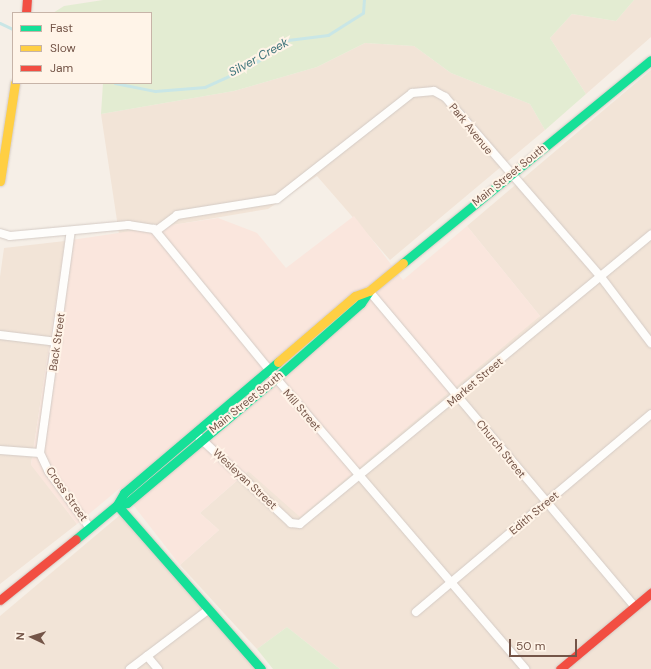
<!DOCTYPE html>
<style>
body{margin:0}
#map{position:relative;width:651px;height:669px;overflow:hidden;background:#f6efe7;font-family:"DM Sans",sans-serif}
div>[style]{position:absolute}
.residential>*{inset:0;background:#f2e4d7}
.commercial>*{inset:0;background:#fae6dd}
.green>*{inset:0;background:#e3ecd2}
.stream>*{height:2.5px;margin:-1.25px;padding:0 1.25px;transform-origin:1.25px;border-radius:1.25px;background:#c9e6e6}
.roads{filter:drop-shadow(0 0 1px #d4cbc5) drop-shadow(0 0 1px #d4cbc5)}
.street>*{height:8px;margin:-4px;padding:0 4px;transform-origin:4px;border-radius:4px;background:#fefdfb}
.fast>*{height:9px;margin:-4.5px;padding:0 4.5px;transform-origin:4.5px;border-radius:4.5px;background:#16e098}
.slow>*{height:9px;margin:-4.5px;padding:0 4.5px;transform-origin:4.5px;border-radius:4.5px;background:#ffcf43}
.jam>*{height:9px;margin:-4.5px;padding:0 4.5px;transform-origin:4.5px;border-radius:4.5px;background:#f24e42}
span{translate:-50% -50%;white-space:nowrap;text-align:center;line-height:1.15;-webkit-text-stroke:4px #fff4e8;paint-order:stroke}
.street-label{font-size:11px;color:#745548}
.water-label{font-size:12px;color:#3c737a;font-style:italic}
.legend{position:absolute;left:12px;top:12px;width:140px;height:72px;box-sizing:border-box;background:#fff4e8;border:1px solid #c7b4a8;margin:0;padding:5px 7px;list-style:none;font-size:12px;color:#745548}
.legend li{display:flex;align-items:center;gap:8px;height:20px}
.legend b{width:20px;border:1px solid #c7b4a8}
.north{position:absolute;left:12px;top:617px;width:40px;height:40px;-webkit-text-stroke:3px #fff4e8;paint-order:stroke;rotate:274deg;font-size:11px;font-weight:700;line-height:16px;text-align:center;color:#745548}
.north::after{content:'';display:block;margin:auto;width:14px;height:18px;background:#745548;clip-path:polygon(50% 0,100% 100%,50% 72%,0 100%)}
.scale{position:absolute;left:509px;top:639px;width:68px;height:18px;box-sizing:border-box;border:2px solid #745548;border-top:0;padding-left:5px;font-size:12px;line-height:14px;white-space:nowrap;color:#745548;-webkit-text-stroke:3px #fff4e8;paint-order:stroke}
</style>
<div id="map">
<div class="residential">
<i style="clip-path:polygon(634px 0,651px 0,651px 37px,586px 94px,550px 38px,572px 14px,616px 21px)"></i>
<i style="clip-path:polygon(365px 43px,414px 46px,451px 73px,530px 104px,545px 130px,390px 260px,317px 176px,268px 209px,119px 234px,101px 114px,234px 91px,317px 67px)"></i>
<i style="clip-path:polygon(651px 70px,651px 669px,340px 669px,287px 627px,257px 649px,180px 565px,219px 530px,200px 513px,248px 471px,540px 316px,467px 226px)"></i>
<i style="clip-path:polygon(65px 241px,31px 464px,77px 524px,0 584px,0 277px,4px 248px)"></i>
<i style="clip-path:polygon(120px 515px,255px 669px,0 669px,0 616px)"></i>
</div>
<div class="commercial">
<i style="clip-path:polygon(354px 216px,403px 280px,467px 226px,540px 316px,300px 517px,248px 471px,200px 513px,219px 530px,180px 565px,120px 488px,77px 524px,31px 465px,65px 241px,218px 218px,257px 233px,286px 268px)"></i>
</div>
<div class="green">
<i style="clip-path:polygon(103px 0,634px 0,616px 21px,572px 14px,550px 38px,586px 94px,545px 130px,530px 104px,451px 73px,414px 46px,365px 43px,317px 67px,234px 91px,101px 114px,103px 83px,151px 83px,151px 13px,53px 13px,64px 6px)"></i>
<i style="clip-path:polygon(287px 627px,340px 669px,273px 669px,257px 649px)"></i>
</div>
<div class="stream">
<i style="left:0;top:23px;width:14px;rotate:25deg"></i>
<i style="left:115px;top:83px;width:41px;rotate:11.3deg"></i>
<i style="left:155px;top:91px;width:50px;rotate:-4.6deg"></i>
<i style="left:205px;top:87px;width:51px;rotate:-24.5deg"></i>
<i style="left:251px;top:66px;width:45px;rotate:-35.1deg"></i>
<i style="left:288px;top:40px;width:40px;rotate:-7.1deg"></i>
<i style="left:328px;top:35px;width:41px;rotate:-32.2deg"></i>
<i style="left:363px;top:13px;width:13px;rotate:-86deg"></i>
</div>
<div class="roads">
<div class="street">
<i style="left:156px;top:231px;width:26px;rotate:-37deg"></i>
<i style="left:177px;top:215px;width:101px;rotate:-9.1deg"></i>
<i style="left:277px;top:199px;width:172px;rotate:-38.1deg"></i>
<i style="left:412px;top:93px;width:22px;rotate:-5deg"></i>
<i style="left:434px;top:91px;width:13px;rotate:29deg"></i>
<i style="left:445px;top:97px;width:238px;rotate:49.1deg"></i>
<i style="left:601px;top:277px;width:83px;rotate:52.9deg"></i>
<i style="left:0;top:233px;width:10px;rotate:17deg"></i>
<i style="left:10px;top:236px;width:119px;rotate:-5.3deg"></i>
<i style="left:128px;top:225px;width:26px;rotate:9deg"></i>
<i style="left:154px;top:229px;width:193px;rotate:50.7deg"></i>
<i style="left:276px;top:378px;width:383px;rotate:49.4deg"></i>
<i style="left:369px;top:291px;width:413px;rotate:49.9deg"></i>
<i style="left:0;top:335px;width:58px;rotate:6.9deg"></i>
<i style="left:199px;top:437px;width:126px;rotate:43.1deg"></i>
<i style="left:291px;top:523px;width:9px;rotate:6deg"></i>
<i style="left:300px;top:524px;width:455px;rotate:-39.5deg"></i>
<i style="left:0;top:450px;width:40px;rotate:4.3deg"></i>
<i style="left:40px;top:453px;width:224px;rotate:-82.1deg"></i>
<i style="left:40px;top:453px;width:21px;rotate:65deg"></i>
<i style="left:49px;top:472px;width:69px;rotate:53.8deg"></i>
<i style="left:416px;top:612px;width:307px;rotate:-40.1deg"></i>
<i style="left:147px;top:656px;width:17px;rotate:50deg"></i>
<i style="left:130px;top:669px;width:98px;rotate:-37.1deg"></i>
</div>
<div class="fast">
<i style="left:403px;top:263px;width:320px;rotate:-39.3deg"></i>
<i style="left:117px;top:505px;width:10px;rotate:-11deg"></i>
<i style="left:127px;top:503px;width:194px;rotate:-40deg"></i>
<i style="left:276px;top:378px;width:113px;rotate:-41.4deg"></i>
<i style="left:361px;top:303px;width:14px;rotate:-56deg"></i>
<i style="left:117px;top:505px;width:218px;rotate:48.7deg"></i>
<i style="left:76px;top:539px;width:53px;rotate:-39.7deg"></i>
<i style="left:117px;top:505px;width:14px;rotate:-60deg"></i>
<i style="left:124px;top:493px;width:202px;rotate:-40.4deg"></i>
</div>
<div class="slow">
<i style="left:0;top:181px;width:99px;rotate:-81.3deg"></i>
<i style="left:278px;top:362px;width:101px;rotate:-40.6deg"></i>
<i style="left:355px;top:296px;width:15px;rotate:-20deg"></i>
<i style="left:369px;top:291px;width:44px;rotate:-39.5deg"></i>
</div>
<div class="jam">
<i style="left:26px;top:13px;width:13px;rotate:-86deg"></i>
<i style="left:0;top:600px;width:97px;rotate:-38.8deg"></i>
<i style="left:560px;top:669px;width:119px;rotate:-39.9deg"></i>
</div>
</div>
<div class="street-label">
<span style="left:471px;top:129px;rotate:51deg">Park Avenue</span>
<span style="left:509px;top:175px;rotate:-39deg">Main Street South</span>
<span style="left:57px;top:342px;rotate:-82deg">Back Street</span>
<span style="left:475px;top:382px;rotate:-40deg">Market Street</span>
<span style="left:246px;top:402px;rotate:-39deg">Main Street South</span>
<span style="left:302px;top:410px;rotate:49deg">Mill Street</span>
<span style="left:501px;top:449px;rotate:51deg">Church Street</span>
<span style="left:245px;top:479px;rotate:43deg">Wesleyan Street</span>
<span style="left:67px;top:494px;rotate:55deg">Cross Street</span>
<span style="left:534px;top:513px;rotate:-40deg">Edith Street</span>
</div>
<div class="water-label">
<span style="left:259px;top:58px;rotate:-29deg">Silver Creek</span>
</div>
<ul class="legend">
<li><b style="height:5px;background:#16e098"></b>Fast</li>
<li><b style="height:5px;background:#ffcf43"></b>Slow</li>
<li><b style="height:5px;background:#f24e42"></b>Jam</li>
</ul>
<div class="north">N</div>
<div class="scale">50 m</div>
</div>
